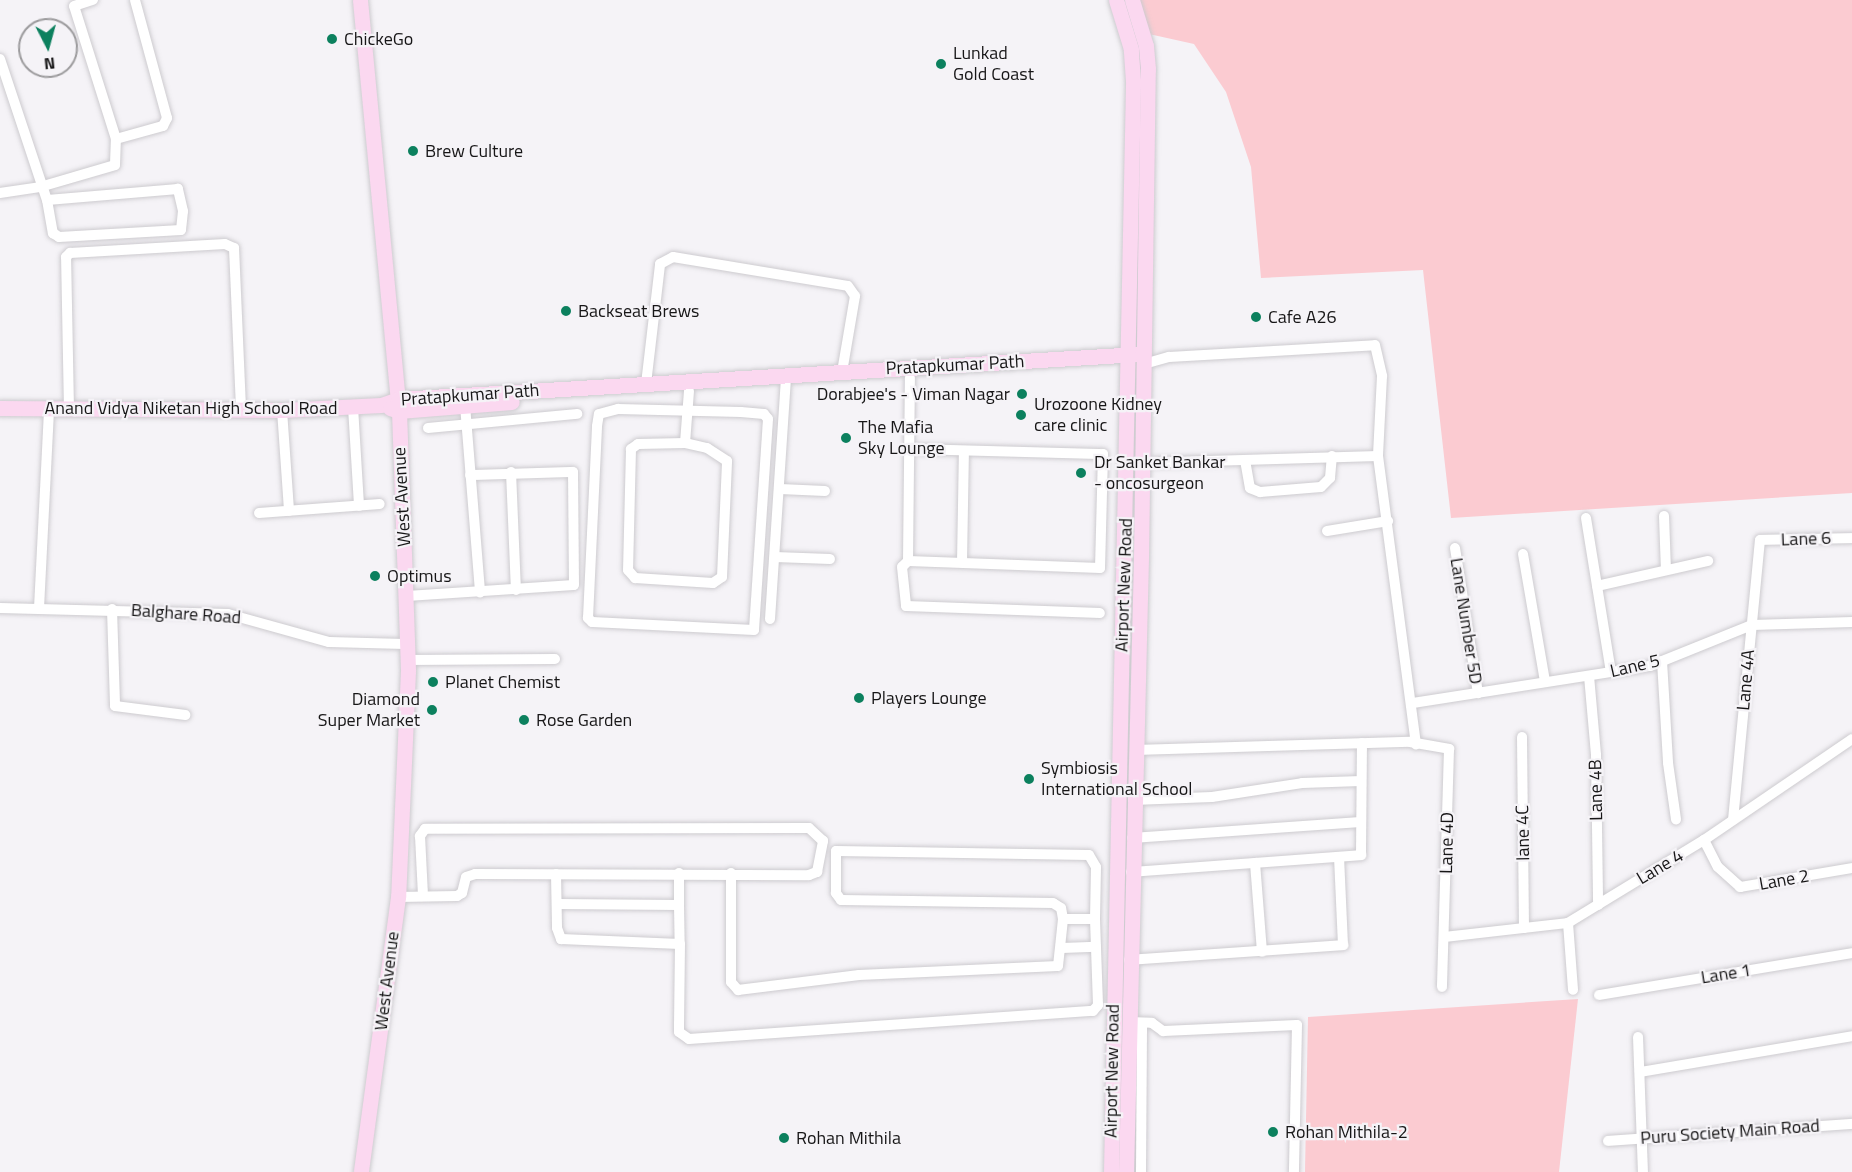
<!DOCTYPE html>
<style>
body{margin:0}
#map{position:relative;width:1852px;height:1172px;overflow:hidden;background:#f5f3f7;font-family:"Titillium Web",sans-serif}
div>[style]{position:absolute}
.green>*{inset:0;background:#fbcbd1}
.roads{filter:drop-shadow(0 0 2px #cdcbcf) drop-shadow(0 0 2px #cdcbcf)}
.street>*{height:10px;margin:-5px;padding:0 5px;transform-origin:5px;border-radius:5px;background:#fff}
.secondary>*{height:15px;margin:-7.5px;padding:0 7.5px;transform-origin:7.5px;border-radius:7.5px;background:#fbd8f0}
.dots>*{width:16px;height:16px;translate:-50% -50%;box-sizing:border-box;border:3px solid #f5f3f7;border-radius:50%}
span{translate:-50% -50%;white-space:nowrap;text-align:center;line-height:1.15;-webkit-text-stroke:4.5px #f5f3f7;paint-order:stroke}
.poi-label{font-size:18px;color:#171617}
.left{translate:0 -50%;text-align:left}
.right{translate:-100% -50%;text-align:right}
.street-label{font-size:18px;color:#171617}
.north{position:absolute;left:18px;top:18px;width:60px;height:60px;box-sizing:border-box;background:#f5f3f7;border:2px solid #9c9b9d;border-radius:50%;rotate:174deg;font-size:16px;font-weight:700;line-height:24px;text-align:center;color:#171617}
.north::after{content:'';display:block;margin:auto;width:21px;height:27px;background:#0c805e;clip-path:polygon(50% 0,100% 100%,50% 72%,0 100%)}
</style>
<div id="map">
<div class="green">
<i style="clip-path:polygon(1138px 0,1852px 0,1852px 493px,1451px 518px,1423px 270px,1261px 278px,1251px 167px,1226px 92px,1194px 44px,1149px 34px)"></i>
<i style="clip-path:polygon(1578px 999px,1559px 1172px,1305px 1172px,1308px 1017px)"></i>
</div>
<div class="roads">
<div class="street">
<i style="left:0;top:59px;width:149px;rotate:71.6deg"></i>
<i style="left:47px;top:200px;width:34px;rotate:80deg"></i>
<i style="left:53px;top:233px;width:7px;rotate:34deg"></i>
<i style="left:59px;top:237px;width:122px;rotate:-3.3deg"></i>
<i style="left:181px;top:230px;width:19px;rotate:-84deg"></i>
<i style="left:183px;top:211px;width:23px;rotate:-103deg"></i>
<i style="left:178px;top:189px;width:131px;rotate:175.2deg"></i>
<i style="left:116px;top:139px;width:49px;rotate:-15.5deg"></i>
<i style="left:163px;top:126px;width:9px;rotate:-63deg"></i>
<i style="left:167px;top:118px;width:122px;rotate:-105.2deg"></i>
<i style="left:0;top:193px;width:40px;rotate:-8.5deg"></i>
<i style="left:40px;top:187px;width:78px;rotate:-16.3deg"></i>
<i style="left:115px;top:165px;width:26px;rotate:-88deg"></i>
<i style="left:116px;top:139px;width:139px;rotate:-107.5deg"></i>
<i style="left:74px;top:6px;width:20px;rotate:-18deg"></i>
<i style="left:1144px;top:364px;width:26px;rotate:-16deg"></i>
<i style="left:1169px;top:357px;width:206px;rotate:-3.3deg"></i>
<i style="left:1375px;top:345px;width:32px;rotate:77deg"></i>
<i style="left:1382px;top:376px;width:80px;rotate:92.9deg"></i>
<i style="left:1378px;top:456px;width:291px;rotate:82.5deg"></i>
<i style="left:646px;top:384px;width:121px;rotate:-83.3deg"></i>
<i style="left:660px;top:264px;width:15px;rotate:-28deg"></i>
<i style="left:673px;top:257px;width:177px;rotate:9.4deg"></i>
<i style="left:848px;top:286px;width:12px;rotate:55deg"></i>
<i style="left:855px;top:296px;width:77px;rotate:99.7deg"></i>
<i style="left:465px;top:405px;width:188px;rotate:85.4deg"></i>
<i style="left:353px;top:407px;width:99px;rotate:86.5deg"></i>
<i style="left:618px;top:409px;width:123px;rotate:1.4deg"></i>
<i style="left:741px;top:412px;width:23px;rotate:5deg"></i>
<i style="left:764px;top:414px;width:6px;rotate:51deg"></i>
<i style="left:768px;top:419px;width:211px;rotate:93.8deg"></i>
<i style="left:754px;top:630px;width:162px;rotate:-177.2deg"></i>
<i style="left:592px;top:622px;width:6px;rotate:-135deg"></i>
<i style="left:588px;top:618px;width:192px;rotate:-87.3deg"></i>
<i style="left:597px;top:426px;width:12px;rotate:-81deg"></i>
<i style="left:599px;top:414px;width:20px;rotate:-15deg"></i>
<i style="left:69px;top:410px;width:153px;rotate:-91.1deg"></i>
<i style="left:66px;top:257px;width:6px;rotate:-45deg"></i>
<i style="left:70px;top:253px;width:155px;rotate:-3.3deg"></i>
<i style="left:225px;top:244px;width:10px;rotate:24deg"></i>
<i style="left:234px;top:248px;width:162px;rotate:87.5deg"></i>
<i style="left:282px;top:410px;width:101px;rotate:86deg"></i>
<i style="left:428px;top:428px;width:150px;rotate:-5.4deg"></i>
<i style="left:685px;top:443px;width:47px;rotate:178.8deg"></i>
<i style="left:638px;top:444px;width:9px;rotate:144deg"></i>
<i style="left:631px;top:449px;width:121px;rotate:91.4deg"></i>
<i style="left:628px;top:570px;width:11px;rotate:49deg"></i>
<i style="left:635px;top:578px;width:78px;rotate:3.7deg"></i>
<i style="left:713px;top:583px;width:11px;rotate:-34deg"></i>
<i style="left:722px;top:577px;width:116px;rotate:-87.5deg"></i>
<i style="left:727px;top:461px;width:24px;rotate:-147deg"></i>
<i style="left:707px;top:448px;width:23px;rotate:-167deg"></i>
<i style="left:685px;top:443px;width:52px;rotate:-85.6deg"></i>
<i style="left:909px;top:449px;width:194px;rotate:1.5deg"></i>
<i style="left:1103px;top:454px;width:114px;rotate:91.5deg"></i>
<i style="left:1100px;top:568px;width:192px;rotate:-177.9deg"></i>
<i style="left:908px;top:561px;width:8px;rotate:135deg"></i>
<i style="left:902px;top:567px;width:39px;rotate:84deg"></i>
<i style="left:906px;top:606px;width:194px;rotate:2.1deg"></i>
<i style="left:1245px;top:460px;width:28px;rotate:80deg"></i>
<i style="left:1250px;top:488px;width:11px;rotate:22deg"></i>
<i style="left:1260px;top:492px;width:61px;rotate:-4.7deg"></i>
<i style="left:1321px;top:487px;width:13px;rotate:-45deg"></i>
<i style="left:1330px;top:478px;width:22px;rotate:-85deg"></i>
<i style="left:1141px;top:463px;width:237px;rotate:-1.7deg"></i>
<i style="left:511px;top:472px;width:118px;rotate:87.6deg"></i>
<i style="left:780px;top:489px;width:45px;rotate:2.5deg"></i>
<i style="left:259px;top:513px;width:121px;rotate:-4.3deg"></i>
<i style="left:1664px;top:516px;width:54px;rotate:87.9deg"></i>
<i style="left:1586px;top:518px;width:156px;rotate:80.8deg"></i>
<i style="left:1327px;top:531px;width:62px;rotate:-9.3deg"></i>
<i style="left:1455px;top:548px;width:147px;rotate:81deg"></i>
<i style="left:1523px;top:554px;width:130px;rotate:80.2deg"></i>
<i style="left:775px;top:557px;width:55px;rotate:2.1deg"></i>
<i style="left:908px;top:561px;width:183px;rotate:-89.4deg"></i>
<i style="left:962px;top:562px;width:111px;rotate:-89deg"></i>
<i style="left:1597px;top:586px;width:114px;rotate:-12.7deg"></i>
<i style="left:407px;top:596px;width:167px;rotate:-3.8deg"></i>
<i style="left:574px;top:585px;width:113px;rotate:-90.5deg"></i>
<i style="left:573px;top:472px;width:103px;rotate:178.3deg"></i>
<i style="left:0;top:608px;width:228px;rotate:1.5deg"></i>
<i style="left:228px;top:614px;width:105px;rotate:15.5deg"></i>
<i style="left:329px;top:642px;width:76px;rotate:1.5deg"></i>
<i style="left:39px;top:608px;width:199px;rotate:-87.1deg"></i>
<i style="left:112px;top:609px;width:97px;rotate:88.2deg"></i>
<i style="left:115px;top:706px;width:71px;rotate:7.3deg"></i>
<i style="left:770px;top:619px;width:245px;rotate:-86.2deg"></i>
<i style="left:407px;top:660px;width:148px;rotate:-0.4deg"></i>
<i style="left:1662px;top:661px;width:102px;rotate:86.6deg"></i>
<i style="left:1668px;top:763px;width:57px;rotate:81.9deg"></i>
<i style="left:1589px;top:676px;width:79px;rotate:84.9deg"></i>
<i style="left:1596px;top:755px;width:150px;rotate:89.2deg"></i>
<i style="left:1413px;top:703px;width:240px;rotate:-8.9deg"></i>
<i style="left:1650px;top:666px;width:110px;rotate:-21.9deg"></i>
<i style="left:1752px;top:625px;width:100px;rotate:-1.7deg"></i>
<i style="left:1522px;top:737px;width:191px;rotate:89.4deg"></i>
<i style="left:1135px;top:750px;width:275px;rotate:-1.7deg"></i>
<i style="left:1410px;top:742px;width:40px;rotate:10deg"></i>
<i style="left:1449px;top:749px;width:238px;rotate:91.7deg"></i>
<i style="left:1133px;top:800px;width:79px;rotate:-2.2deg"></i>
<i style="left:1212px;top:797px;width:91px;rotate:-8.8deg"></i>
<i style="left:1302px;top:783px;width:59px;rotate:-1.9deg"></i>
<i style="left:1733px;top:820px;width:281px;rotate:-84.5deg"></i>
<i style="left:1760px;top:540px;width:92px;rotate:-1.2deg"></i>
<i style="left:1132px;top:838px;width:229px;rotate:-4deg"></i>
<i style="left:1704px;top:840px;width:30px;rotate:63deg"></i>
<i style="left:1718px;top:867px;width:30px;rotate:42deg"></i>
<i style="left:1740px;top:887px;width:114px;rotate:-9.6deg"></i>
<i style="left:836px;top:851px;width:253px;rotate:0.9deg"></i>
<i style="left:1089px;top:855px;width:14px;rotate:60deg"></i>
<i style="left:1096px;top:867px;width:52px;rotate:91.1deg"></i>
<i style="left:1095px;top:919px;width:32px;rotate:180deg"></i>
<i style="left:1063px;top:919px;width:11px;rotate:-100deg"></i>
<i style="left:1061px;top:908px;width:9px;rotate:-148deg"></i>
<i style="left:1053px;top:903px;width:212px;rotate:-179.2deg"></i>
<i style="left:841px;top:900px;width:9px;rotate:-126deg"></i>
<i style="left:836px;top:893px;width:42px;rotate:-90deg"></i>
<i style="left:1255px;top:863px;width:89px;rotate:85.5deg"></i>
<i style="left:1131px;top:872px;width:231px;rotate:-4.2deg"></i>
<i style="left:1361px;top:855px;width:112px;rotate:-89.5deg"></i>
<i style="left:731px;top:873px;width:109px;rotate:90deg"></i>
<i style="left:731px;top:982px;width:11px;rotate:49deg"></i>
<i style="left:738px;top:990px;width:122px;rotate:-7.1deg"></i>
<i style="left:859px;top:975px;width:199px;rotate:-2.6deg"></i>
<i style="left:1058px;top:966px;width:47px;rotate:-83.9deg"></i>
<i style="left:556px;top:874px;width:54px;rotate:88.9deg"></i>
<i style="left:557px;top:928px;width:12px;rotate:70deg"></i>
<i style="left:561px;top:939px;width:119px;rotate:2.4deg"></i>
<i style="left:680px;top:944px;width:80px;rotate:90.7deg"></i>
<i style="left:679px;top:1024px;width:8px;rotate:90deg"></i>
<i style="left:679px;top:1032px;width:12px;rotate:35deg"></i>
<i style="left:689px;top:1039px;width:405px;rotate:-4deg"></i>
<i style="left:1093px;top:1011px;width:8px;rotate:-50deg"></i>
<i style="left:1098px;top:1005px;width:86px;rotate:-92deg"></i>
<i style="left:398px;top:897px;width:59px;rotate:-1deg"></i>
<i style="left:457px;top:896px;width:6px;rotate:-31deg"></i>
<i style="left:462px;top:893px;width:16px;rotate:-76deg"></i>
<i style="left:466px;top:877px;width:9px;rotate:-18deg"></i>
<i style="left:475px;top:874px;width:334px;rotate:0.2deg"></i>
<i style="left:809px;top:875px;width:9px;rotate:-21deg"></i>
<i style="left:817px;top:872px;width:32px;rotate:-79deg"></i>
<i style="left:823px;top:841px;width:19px;rotate:-137deg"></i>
<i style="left:809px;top:828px;width:384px;rotate:179.9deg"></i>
<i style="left:425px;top:829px;width:9px;rotate:126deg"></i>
<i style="left:420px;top:836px;width:60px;rotate:87.1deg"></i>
<i style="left:557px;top:904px;width:122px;rotate:0.5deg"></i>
<i style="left:679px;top:905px;width:32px;rotate:-90deg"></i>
<i style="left:679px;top:905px;width:39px;rotate:89deg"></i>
<i style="left:1568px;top:923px;width:67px;rotate:85.7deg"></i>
<i style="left:1445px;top:937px;width:124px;rotate:-6.5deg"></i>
<i style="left:1568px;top:923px;width:159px;rotate:-31.4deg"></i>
<i style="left:1704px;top:840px;width:179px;rotate:-34.3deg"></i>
<i style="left:1062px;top:948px;width:34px;rotate:-2deg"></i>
<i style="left:1129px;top:960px;width:215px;rotate:-4deg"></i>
<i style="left:1343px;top:945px;width:88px;rotate:-92.6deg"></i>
<i style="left:1599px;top:995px;width:256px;rotate:-9.4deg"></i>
<i style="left:1128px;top:1022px;width:24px;rotate:2deg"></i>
<i style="left:1152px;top:1023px;width:14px;rotate:36deg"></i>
<i style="left:1163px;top:1031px;width:134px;rotate:-2.6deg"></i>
<i style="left:1297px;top:1025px;width:147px;rotate:91.2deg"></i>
<i style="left:1638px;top:1037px;width:135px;rotate:87.9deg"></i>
<i style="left:1640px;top:1072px;width:215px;rotate:-9.6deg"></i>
<i style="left:1608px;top:1141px;width:245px;rotate:-4deg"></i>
<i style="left:1141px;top:1172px;width:149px;rotate:-89.6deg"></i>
</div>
<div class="secondary">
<i style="left:360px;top:0;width:413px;rotate:84.6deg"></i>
<i style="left:399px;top:411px;width:260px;rotate:88deg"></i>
<i style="left:408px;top:671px;width:226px;rotate:92.5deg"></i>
<i style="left:398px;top:897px;width:277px;rotate:97.7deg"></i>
<i style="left:0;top:408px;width:282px;rotate:0.4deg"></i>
<i style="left:282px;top:410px;width:99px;rotate:-2.9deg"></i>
<i style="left:381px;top:405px;width:18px;rotate:-19deg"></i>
<i style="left:398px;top:399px;width:741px;rotate:-3.48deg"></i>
<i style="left:390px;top:408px;width:9px;rotate:18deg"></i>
<i style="left:399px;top:411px;width:113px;rotate:-4.6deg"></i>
<i style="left:1111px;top:1172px;width:1091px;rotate:-88.84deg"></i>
<i style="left:1133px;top:81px;width:32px;rotate:-94deg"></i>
<i style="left:1131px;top:49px;width:51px;rotate:-107deg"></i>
<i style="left:1126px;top:1172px;width:614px;rotate:-88.6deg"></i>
<i style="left:1141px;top:558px;width:489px;rotate:-89.2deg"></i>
<i style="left:1148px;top:69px;width:23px;rotate:-95deg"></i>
<i style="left:1146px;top:46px;width:48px;rotate:-106.9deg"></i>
</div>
</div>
<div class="dots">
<i style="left:332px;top:39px;background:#0c805e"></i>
<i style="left:941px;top:64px;background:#0c805e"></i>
<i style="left:413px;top:151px;background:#0c805e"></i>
<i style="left:566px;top:311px;background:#0c805e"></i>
<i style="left:1256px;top:317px;background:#0c805e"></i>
<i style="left:1022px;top:394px;background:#0c805e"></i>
<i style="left:1021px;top:415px;background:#0c805e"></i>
<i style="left:846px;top:438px;background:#0c805e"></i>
<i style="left:1081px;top:473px;background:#0c805e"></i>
<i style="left:375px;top:576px;background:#0c805e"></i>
<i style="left:433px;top:682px;background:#0c805e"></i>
<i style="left:859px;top:698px;background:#0c805e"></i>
<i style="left:432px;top:710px;background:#0c805e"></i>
<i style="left:524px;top:720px;background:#0c805e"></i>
<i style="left:1029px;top:779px;background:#0c805e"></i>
<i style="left:1273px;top:1132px;background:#0c805e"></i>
<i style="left:784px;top:1138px;background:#0c805e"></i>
</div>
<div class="poi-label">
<span class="left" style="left:344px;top:39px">ChickeGo</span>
<span class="left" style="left:953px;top:64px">Lunkad<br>Gold Coast</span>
<span class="left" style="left:425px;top:151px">Brew Culture</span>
<span class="left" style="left:578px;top:311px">Backseat Brews</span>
<span class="left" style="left:1268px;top:317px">Cafe A26</span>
<span class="right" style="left:1010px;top:394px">Dorabjee's - Viman Nagar</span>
<span class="left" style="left:1034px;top:415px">Urozoone Kidney<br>care clinic</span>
<span class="left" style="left:858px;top:438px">The Mafia<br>Sky Lounge</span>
<span class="left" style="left:1094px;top:473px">Dr Sanket Bankar<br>- oncosurgeon</span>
<span class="left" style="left:387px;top:576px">Optimus</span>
<span class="left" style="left:445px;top:682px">Planet Chemist</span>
<span class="left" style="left:871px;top:698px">Players Lounge</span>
<span class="right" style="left:420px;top:710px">Diamond<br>Super Market</span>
<span class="left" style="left:536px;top:720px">Rose Garden</span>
<span class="left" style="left:1041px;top:779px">Symbiosis<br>International School</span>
<span class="left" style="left:1285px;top:1132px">Rohan Mithila-2</span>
<span class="left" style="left:796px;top:1138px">Rohan Mithila</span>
</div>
<div class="street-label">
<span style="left:955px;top:365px;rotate:-3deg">Pratapkumar Path</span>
<span style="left:470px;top:395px;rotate:-4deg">Pratapkumar Path</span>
<span style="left:191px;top:408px">Anand Vidya Niketan High School Road</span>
<span style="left:402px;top:497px;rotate:-93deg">West Avenue</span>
<span style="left:1806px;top:539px;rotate:-2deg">Lane 6</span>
<span style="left:1124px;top:585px;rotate:-88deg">Airport New Road</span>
<span style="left:186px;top:614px;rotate:4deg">Balghare Road</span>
<span style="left:1466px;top:621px;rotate:81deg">Lane Number 5D</span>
<span style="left:1635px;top:666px;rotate:-13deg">Lane 5</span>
<span style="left:1746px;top:680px;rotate:-85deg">Lane 4A</span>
<span style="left:1596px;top:790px;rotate:-91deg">Lane 4B</span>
<span style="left:1523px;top:833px;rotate:-91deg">lane 4C</span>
<span style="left:1447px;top:843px;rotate:-89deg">Lane 4D</span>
<span style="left:1660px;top:867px;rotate:-31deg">Lane 4</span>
<span style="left:1784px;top:880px;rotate:-10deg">Lane 2</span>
<span style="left:1726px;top:974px;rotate:-9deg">Lane 1</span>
<span style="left:387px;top:981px;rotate:-83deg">West Avenue</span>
<span style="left:1112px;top:1071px;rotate:-89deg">Airport New Road</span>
<span style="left:1730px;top:1132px;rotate:-4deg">Puru Society Main Road</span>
</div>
<div class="north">N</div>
</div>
